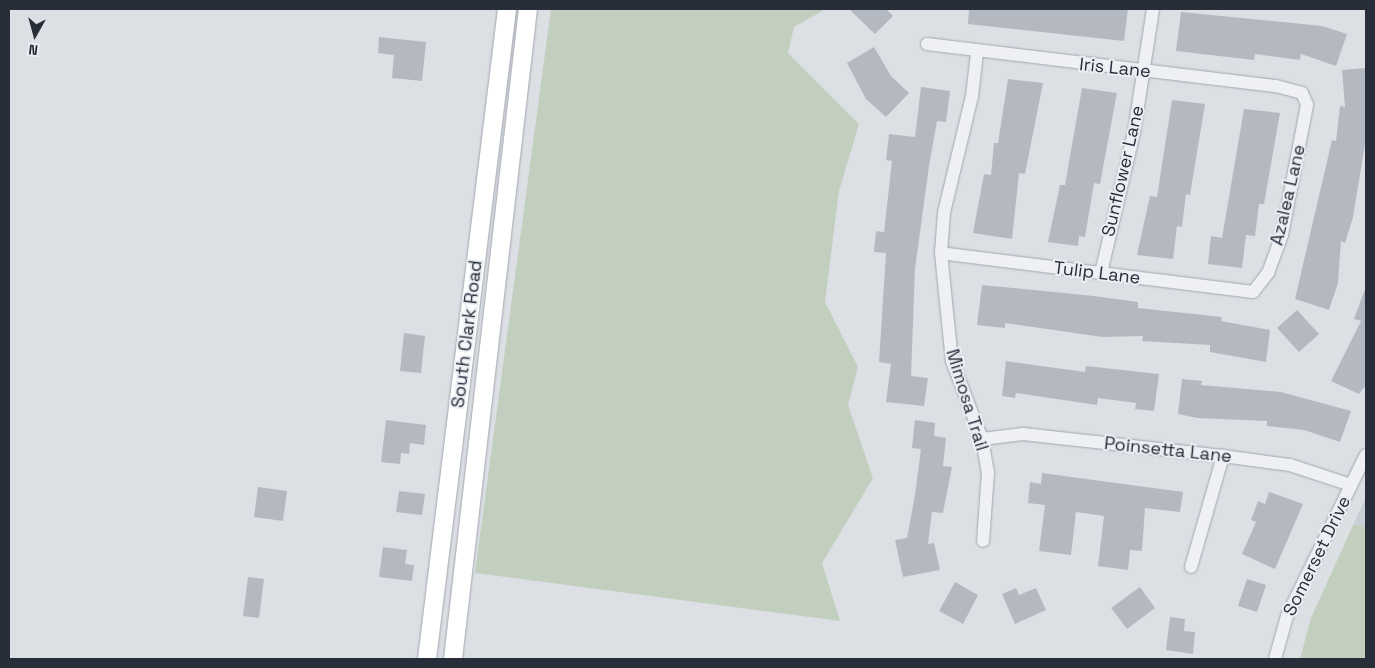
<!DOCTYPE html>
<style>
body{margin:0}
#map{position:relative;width:1375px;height:668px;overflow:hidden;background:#dce0e5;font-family:"Space Grotesk",sans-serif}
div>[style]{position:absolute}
.built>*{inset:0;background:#cacfd6}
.green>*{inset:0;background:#c2cebe}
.building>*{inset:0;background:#b4b9c1}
.roads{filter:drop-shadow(0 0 1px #a2a7ae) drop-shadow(0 0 1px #a2a7ae)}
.street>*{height:12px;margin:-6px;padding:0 6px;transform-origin:6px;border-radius:6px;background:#eef0f4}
.secondary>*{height:18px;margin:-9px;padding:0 9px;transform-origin:9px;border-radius:9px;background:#fff}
span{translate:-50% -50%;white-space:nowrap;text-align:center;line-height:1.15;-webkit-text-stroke:4px #ebeef3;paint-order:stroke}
.street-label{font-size:18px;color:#272e3a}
.frame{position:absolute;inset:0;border:10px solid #272e3a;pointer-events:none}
.north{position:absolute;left:10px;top:10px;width:50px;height:50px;-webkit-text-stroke:4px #ebeef3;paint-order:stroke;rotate:187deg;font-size:14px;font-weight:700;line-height:20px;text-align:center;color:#272e3a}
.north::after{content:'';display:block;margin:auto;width:18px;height:22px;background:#272e3a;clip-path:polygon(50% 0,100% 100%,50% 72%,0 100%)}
</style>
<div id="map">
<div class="built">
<i style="clip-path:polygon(1366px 497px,1366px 526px,1353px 525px)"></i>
</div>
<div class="green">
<i style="clip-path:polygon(551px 9px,826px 9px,794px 27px,788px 53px,859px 124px,839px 191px,825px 302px,858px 367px,848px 405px,873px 478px,822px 563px,840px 621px,475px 573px)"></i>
<i style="clip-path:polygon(1353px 525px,1366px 526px,1366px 659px,1300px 659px,1311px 618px)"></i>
</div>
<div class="building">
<i style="clip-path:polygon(849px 9px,886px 9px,893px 16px,875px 34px)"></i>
<i style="clip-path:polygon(969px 9px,1128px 9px,1124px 41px,968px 24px)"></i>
<i style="clip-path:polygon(1181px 12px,1322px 26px,1347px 34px,1336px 66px,1301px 54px,1300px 60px,1255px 54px,1254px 60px,1176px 51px)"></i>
<i style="clip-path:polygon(379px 37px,426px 42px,422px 81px,392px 78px,394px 55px,378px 53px)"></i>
<i style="clip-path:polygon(874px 47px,891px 76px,909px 93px,886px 117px,866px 99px,847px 63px)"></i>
<i style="clip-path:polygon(1366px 68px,1366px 138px,1353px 217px,1345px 243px,1341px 241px,1338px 283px,1329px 310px,1295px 299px,1332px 140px,1336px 141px,1340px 106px,1345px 107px,1342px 70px)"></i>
<i style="clip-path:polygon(1008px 79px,1043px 83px,1025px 174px,1019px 173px,1012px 239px,973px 233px,984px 174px,991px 175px,994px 143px,998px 143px)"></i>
<i style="clip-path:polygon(921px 87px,950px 91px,946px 122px,937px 121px,929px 166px,915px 269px,911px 376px,928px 378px,924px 406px,886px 402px,891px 364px,879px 362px,886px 253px,874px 252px,876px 231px,884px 232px,892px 161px,886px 160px,889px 134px,915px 137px)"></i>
<i style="clip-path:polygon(1082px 88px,1117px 93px,1100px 184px,1094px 183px,1085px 237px,1079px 236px,1078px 246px,1048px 242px,1060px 185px,1065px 185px)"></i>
<i style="clip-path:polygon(1172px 100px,1205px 104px,1190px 195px,1186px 194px,1182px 227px,1177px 226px,1173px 259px,1137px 255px,1150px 196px,1157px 197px)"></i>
<i style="clip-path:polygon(1244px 109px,1280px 113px,1264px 204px,1259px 204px,1255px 236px,1246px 235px,1242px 268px,1208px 264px,1211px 236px,1222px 238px)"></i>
<i style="clip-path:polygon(982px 285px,1094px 296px,1138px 302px,1138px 308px,1222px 317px,1221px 321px,1270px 330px,1266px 362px,1210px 352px,1210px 345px,1142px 341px,1143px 336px,1102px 337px,1005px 323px,1005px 328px,977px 325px)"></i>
<i style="clip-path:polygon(1365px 289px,1366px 385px,1359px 394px,1331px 381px,1361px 321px,1354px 319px)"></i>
<i style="clip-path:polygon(1297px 310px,1319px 334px,1299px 352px,1277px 328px)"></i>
<i style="clip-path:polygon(404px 333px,425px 336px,421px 373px,400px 371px)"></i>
<i style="clip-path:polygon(1006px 361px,1085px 372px,1086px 366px,1159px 374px,1154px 411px,1135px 409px,1136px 403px,1098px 398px,1097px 405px,1016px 393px,1015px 398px,1002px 396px)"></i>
<i style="clip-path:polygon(1182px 379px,1202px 381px,1201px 385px,1281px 392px,1351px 411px,1340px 442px,1304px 430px,1267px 426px,1267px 421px,1197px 418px,1178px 414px)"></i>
<i style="clip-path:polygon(386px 420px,426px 425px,424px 445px,410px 443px,409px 454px,401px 453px,400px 464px,381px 462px)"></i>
<i style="clip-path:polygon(915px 420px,935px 423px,934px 436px,946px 438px,943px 466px,952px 467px,943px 513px,932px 512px,928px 544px,934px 543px,940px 570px,903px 577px,895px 540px,907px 538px,915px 495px,921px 449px,912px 448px)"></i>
<i style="clip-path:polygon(1042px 473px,1183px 492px,1180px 512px,1145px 508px,1142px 551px,1130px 550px,1128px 570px,1098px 566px,1104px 516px,1076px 512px,1071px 555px,1039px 551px,1045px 505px,1028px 503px,1030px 482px,1041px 484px)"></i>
<i style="clip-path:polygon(258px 487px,287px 491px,283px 521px,254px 517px)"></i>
<i style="clip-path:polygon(399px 491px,425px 494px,422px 515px,396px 512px)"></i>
<i style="clip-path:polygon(1269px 492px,1303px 504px,1275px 569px,1242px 554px,1256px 522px,1251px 520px,1258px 501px,1265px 504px)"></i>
<i style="clip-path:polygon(383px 547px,407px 550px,405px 564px,414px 565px,412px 581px,379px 577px)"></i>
<i style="clip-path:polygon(248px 577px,264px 579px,259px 618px,243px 616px)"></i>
<i style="clip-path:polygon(1247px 579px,1266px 585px,1257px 612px,1238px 606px)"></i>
<i style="clip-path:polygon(955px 582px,978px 595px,963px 624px,939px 611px)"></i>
<i style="clip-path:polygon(1140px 587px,1155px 608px,1127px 629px,1111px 608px)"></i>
<i style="clip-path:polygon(1016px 588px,1019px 595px,1036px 588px,1046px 610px,1015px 624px,1002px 594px)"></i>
<i style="clip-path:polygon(1170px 617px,1185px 619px,1184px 631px,1195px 632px,1193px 654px,1166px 650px)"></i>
</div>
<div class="roads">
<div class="street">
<i style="left:927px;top:44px;width:352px;rotate:6.9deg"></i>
<i style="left:1276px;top:86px;width:27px;rotate:15deg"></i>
<i style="left:1302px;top:93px;width:13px;rotate:67deg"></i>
<i style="left:1307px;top:105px;width:132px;rotate:100.9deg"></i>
<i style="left:1282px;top:235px;width:40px;rotate:110.2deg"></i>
<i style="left:1268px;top:273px;width:24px;rotate:128deg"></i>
<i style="left:1253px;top:292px;width:314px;rotate:-172.9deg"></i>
<i style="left:977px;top:53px;width:43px;rotate:96.6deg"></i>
<i style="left:972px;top:96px;width:120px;rotate:103.5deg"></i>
<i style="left:944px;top:213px;width:40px;rotate:94.3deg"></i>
<i style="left:941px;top:253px;width:109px;rotate:84.2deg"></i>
<i style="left:952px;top:361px;width:84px;rotate:69deg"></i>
<i style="left:982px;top:439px;width:34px;rotate:80deg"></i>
<i style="left:988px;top:472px;width:69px;rotate:94.1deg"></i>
<i style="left:1101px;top:273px;width:145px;rotate:-76.8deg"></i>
<i style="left:1134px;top:132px;width:124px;rotate:-81.2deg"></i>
<i style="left:982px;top:439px;width:41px;rotate:-7deg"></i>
<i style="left:1023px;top:434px;width:201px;rotate:6.3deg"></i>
<i style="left:1223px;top:456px;width:68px;rotate:7.7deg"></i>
<i style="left:1290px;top:465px;width:64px;rotate:18.2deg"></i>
<i style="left:1191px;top:567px;width:116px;rotate:-73.9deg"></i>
<i style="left:1275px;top:659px;width:45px;rotate:-74.4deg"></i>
<i style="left:1287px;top:616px;width:179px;rotate:-63.9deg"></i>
</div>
<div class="secondary">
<i style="left:427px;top:659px;width:655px;rotate:-82.98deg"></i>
<i style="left:453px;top:659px;width:654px;rotate:-83.42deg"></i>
</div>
</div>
<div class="street-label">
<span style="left:1115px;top:68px;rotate:6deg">Iris Lane</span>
<span style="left:1123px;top:171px;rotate:-77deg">Sunflower Lane</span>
<span style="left:1288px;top:195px;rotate:-77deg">Azalea Lane</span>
<span style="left:1097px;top:273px;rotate:7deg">Tulip Lane</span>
<span style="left:467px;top:334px;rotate:-83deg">South Clark Road</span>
<span style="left:967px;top:400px;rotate:73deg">Mimosa Trail</span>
<span style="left:1168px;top:450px;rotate:6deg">Poinsetta Lane</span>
<span style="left:1317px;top:556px;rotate:-64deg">Somerset Drive</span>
</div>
<div class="frame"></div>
<div class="north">N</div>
</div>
